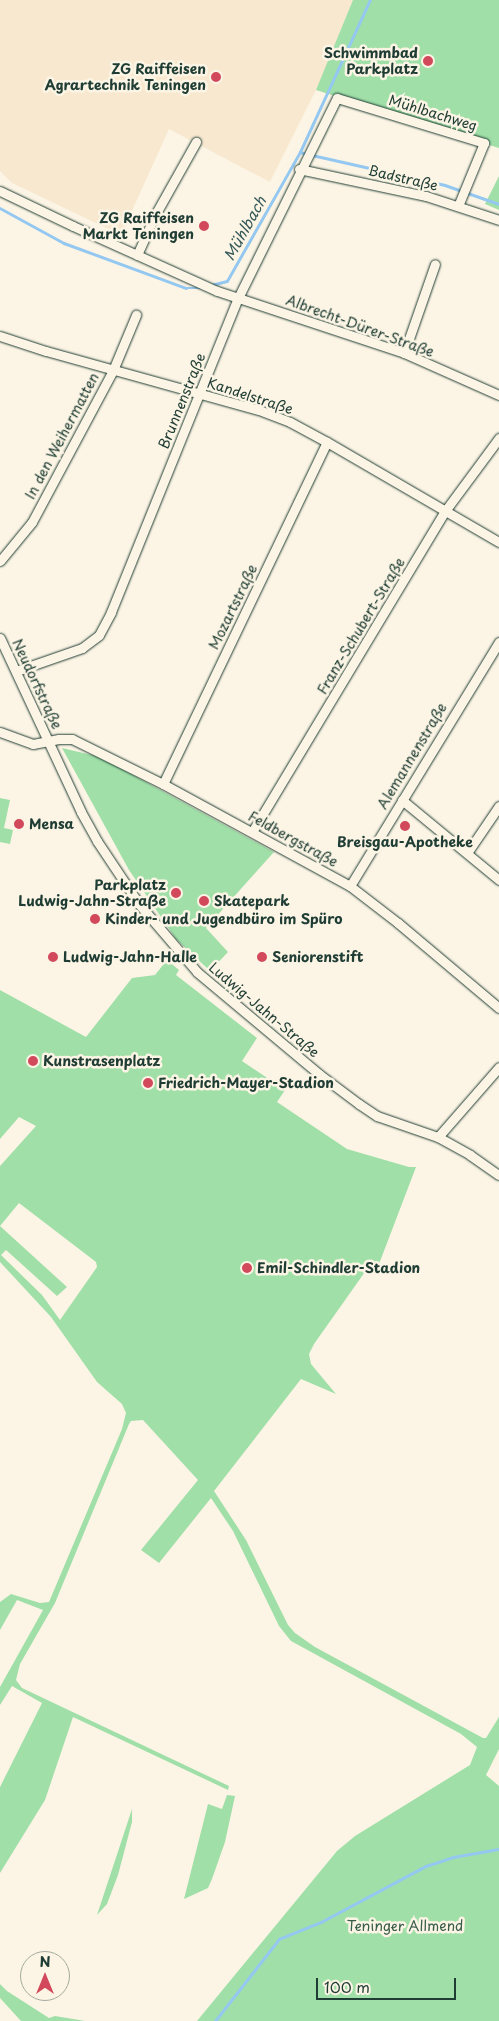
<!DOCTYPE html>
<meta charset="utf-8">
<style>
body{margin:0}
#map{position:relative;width:499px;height:2021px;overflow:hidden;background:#fcf5e5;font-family:"Playpen Sans",sans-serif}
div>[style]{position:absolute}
.built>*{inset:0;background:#f7e8cf}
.green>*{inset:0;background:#a0dfa8}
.stream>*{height:2.5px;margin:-1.25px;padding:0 1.25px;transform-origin:1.25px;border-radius:1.25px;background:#94c8f1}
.roads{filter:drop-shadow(0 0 1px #1f3d34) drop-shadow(0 0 1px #1f3d34)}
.minor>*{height:9px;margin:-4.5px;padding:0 4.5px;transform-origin:4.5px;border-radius:4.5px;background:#fcf5e5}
.dots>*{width:14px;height:14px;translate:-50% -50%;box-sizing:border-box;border:2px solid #fcf5e5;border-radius:50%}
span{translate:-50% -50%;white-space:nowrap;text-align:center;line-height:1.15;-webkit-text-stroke:5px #fcf5e5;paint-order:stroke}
.poi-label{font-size:14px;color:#1f3d34;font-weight:700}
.right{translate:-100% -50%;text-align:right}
.left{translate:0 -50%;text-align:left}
.street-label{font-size:14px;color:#1f3d34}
.park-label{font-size:14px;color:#395d4b}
.water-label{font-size:15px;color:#36595a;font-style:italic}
.north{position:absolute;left:20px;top:1951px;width:50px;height:50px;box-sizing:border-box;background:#fcf5e5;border:1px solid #a4ab9e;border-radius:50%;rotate:0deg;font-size:14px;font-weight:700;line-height:20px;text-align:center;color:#1f3d34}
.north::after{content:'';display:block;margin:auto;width:18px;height:22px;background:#d1495b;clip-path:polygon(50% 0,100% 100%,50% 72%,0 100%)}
.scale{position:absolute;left:316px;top:1978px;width:140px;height:22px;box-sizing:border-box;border:2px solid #1f3d34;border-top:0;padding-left:6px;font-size:15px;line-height:18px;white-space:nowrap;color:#1f3d34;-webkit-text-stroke:4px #fcf5e5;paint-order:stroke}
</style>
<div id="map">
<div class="built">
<i style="clip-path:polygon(0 0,353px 0,321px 80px,270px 182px,169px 129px,121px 235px,12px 183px,0 171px)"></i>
</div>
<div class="green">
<i style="clip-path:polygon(353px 0,499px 0,499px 148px,316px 90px)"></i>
<i style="clip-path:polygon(499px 176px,499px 210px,485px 204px)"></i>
<i style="clip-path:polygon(62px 748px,100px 757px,274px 852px,206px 928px,228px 952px,210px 971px,176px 939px,129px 870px)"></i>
<i style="clip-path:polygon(0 798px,10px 800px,4px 828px,13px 830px,10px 844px,0 842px)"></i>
<i style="clip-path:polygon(evenodd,167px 960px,179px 970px,176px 975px,257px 1038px,242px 1061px,285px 1090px,277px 1102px,347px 1149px,409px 1167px,416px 1167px,379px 1264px,372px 1262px,314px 1344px,309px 1354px,311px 1364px,336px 1394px,301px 1379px,214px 1491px,246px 1540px,288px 1625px,295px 1633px,315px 1647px,483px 1738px,486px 1738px,499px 1717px,499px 1749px,486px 1775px,499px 1786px,499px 2021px,197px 2021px,337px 1851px,355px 1836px,470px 1765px,477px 1747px,461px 1734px,291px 1641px,279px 1626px,233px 1531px,211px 1498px,159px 1563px,141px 1550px,198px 1480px,143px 1420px,131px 1421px,129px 1424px,55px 1603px,20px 1664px,16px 1680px,22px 1688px,229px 1786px,228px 1790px,73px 1717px,45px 1800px,0 1873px,0 1787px,42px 1703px,12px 1686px,0 1705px,0 1687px,43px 1610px,17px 1600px,0 1630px,0 1602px,11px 1594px,40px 1603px,49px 1602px,122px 1429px,126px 1413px,122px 1404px,97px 1382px,51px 1317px,0 1262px,0 1166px,36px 1126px,19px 1117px,0 1139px,0 990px,86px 1037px,132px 978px,155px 975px,167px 960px,19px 1203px,96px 1262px,97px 1267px,60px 1320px,42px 1295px,1px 1255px,6px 1250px,57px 1296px,67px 1287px,0 1226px,19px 1203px)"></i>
<i style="clip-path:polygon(227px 1795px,235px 1796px,225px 1842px,212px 1879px,208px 1888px,184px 1899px,208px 1804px,222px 1809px)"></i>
<i style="clip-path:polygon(132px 1809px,132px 1822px,118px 1875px,107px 1904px,97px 1915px)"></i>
<i style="clip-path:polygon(0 1984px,7px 1991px,49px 2018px,55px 2016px,85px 2021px,21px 2021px,0 1998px)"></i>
</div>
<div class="stream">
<i style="left:300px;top:152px;width:167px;rotate:-65.3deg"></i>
<i style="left:312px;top:155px;width:136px;rotate:12.7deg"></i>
<i style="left:445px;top:185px;width:57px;rotate:19.4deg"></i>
<i style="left:0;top:208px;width:73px;rotate:28.7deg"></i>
<i style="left:64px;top:243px;width:130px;rotate:20.2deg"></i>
<i style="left:186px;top:288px;width:14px"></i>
<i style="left:211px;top:285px;width:16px;rotate:-14deg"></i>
<i style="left:227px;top:281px;width:148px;rotate:-60.5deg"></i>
<i style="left:300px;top:152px;width:7px;rotate:16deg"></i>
<i style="left:215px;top:2021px;width:104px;rotate:-52deg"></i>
<i style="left:279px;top:1939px;width:45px;rotate:-22deg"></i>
<i style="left:321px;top:1922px;width:119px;rotate:-28.1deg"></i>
<i style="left:426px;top:1866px;width:28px;rotate:-18deg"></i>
<i style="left:453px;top:1857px;width:47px;rotate:-9.9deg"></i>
</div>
<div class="roads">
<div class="minor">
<i style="left:299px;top:169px;width:130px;rotate:12deg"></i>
<i style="left:426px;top:196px;width:77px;rotate:18.2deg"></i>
<i style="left:0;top:191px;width:81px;rotate:25.6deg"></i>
<i style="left:73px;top:226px;width:158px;rotate:24.3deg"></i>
<i style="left:217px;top:291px;width:197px;rotate:18.3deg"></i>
<i style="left:404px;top:353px;width:104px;rotate:23.9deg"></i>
<i style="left:137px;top:255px;width:44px;rotate:-65.8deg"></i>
<i style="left:155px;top:215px;width:84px;rotate:-60.7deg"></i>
<i style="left:0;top:336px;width:48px;rotate:18.1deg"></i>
<i style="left:46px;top:351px;width:221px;rotate:15.5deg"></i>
<i style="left:259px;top:410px;width:33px;rotate:21deg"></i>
<i style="left:290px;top:422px;width:42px;rotate:28.4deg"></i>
<i style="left:327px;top:442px;width:199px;rotate:30.2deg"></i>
<i style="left:404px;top:353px;width:94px;rotate:-70.8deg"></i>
<i style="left:0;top:561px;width:50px;rotate:-50.6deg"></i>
<i style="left:32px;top:522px;width:172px;rotate:-61.9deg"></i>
<i style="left:113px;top:370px;width:60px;rotate:-67.3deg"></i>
<i style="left:0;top:638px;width:192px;rotate:65deg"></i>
<i style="left:81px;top:812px;width:33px;rotate:61deg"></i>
<i style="left:97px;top:841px;width:76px;rotate:56.3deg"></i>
<i style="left:139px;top:904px;width:89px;rotate:49.5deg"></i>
<i style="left:197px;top:972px;width:159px;rotate:39.9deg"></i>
<i style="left:319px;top:1074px;width:50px;rotate:36.9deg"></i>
<i style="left:359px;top:1104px;width:22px;rotate:34deg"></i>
<i style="left:377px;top:1116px;width:65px;rotate:19deg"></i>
<i style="left:438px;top:1137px;width:37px;rotate:29deg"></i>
<i style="left:470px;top:1155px;width:35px;rotate:35deg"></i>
<i style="left:16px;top:671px;width:70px;rotate:-19.2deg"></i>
<i style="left:82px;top:648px;width:21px;rotate:-37deg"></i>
<i style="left:99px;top:635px;width:26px;rotate:-62deg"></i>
<i style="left:111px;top:612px;width:339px;rotate:-68deg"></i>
<i style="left:238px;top:298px;width:223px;rotate:-63.7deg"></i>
<i style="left:337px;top:98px;width:154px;rotate:17deg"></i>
<i style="left:484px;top:143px;width:68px;rotate:112.4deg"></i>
<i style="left:0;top:732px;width:35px;rotate:20deg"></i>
<i style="left:33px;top:744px;width:26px;rotate:-11deg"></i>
<i style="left:59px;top:739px;width:13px"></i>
<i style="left:72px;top:739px;width:102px;rotate:26.3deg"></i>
<i style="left:163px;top:784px;width:213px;rotate:28.6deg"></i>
<i style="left:350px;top:886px;width:61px;rotate:37.6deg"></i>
<i style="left:398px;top:923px;width:132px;rotate:40.1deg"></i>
<i style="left:163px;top:784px;width:379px;rotate:-64.4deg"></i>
<i style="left:402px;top:800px;width:126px;rotate:39.5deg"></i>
<i style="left:252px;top:832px;width:375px;rotate:-59deg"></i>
<i style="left:445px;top:511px;width:91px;rotate:-53.5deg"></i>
<i style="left:467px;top:853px;width:57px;rotate:-55.8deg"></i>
<i style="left:350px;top:886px;width:286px;rotate:-58.6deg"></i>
<i style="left:438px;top:1137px;width:93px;rotate:-48.9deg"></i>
</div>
</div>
<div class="dots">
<i style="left:428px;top:61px;background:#d1495b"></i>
<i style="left:216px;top:77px;background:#d1495b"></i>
<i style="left:204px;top:226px;background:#d1495b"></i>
<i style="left:19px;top:824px;background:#d1495b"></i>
<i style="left:405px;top:826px;background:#d1495b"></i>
<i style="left:176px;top:893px;background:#d1495b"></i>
<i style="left:204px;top:901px;background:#d1495b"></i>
<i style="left:95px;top:919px;background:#d1495b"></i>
<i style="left:53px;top:957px;background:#d1495b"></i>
<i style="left:262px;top:957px;background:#d1495b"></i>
<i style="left:33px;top:1061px;background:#d1495b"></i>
<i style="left:148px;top:1083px;background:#d1495b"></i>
<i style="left:247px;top:1268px;background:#d1495b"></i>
</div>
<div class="poi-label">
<span class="right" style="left:418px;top:61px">Schwimmbad<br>Parkplatz</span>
<span class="right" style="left:206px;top:77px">ZG Raiffeisen<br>Agrartechnik Teningen</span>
<span class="right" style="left:194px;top:226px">ZG Raiffeisen<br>Markt Teningen</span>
<span class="left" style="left:29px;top:824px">Mensa</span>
<span style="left:405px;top:842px">Breisgau-Apotheke</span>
<span class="right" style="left:166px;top:893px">Parkplatz<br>Ludwig-Jahn-Straße</span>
<span class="left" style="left:214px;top:901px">Skatepark</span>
<span class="left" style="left:105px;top:919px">Kinder- und Jugendbüro im Spüro</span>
<span class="left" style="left:63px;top:957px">Ludwig-Jahn-Halle</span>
<span class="left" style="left:272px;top:957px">Seniorenstift</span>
<span class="left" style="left:43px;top:1061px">Kunstrasenplatz</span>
<span class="left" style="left:158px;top:1083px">Friedrich-Mayer-Stadion</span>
<span class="left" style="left:257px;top:1268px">Emil-Schindler-Stadion</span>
</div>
<div class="street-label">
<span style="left:433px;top:113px;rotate:17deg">Mühlbachweg</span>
<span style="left:403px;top:178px;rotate:13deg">Badstraße</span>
<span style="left:360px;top:326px;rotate:20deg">Albrecht-Dürer-Straße</span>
<span style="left:250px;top:396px;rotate:18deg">Kandelstraße</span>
<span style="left:182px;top:401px;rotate:-68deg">Brunnenstraße</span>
<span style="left:62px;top:436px;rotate:-62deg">In den Weihermatten</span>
<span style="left:233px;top:607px;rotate:-64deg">Mozartstraße</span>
<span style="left:361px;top:626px;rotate:-59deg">Franz-Schubert-Straße</span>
<span style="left:37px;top:684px;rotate:65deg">Neudorfstraße</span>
<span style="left:412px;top:756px;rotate:-59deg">Alemannenstraße</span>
<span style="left:293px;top:839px;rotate:29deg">Feldbergstraße</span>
<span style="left:264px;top:1010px;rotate:40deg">Ludwig-Jahn-Straße</span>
</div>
<div class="park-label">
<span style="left:405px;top:1926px">Teninger Allmend</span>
</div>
<div class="water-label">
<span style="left:244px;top:228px;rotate:-61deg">Mühlbach</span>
</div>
<div class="north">N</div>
<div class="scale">100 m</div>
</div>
